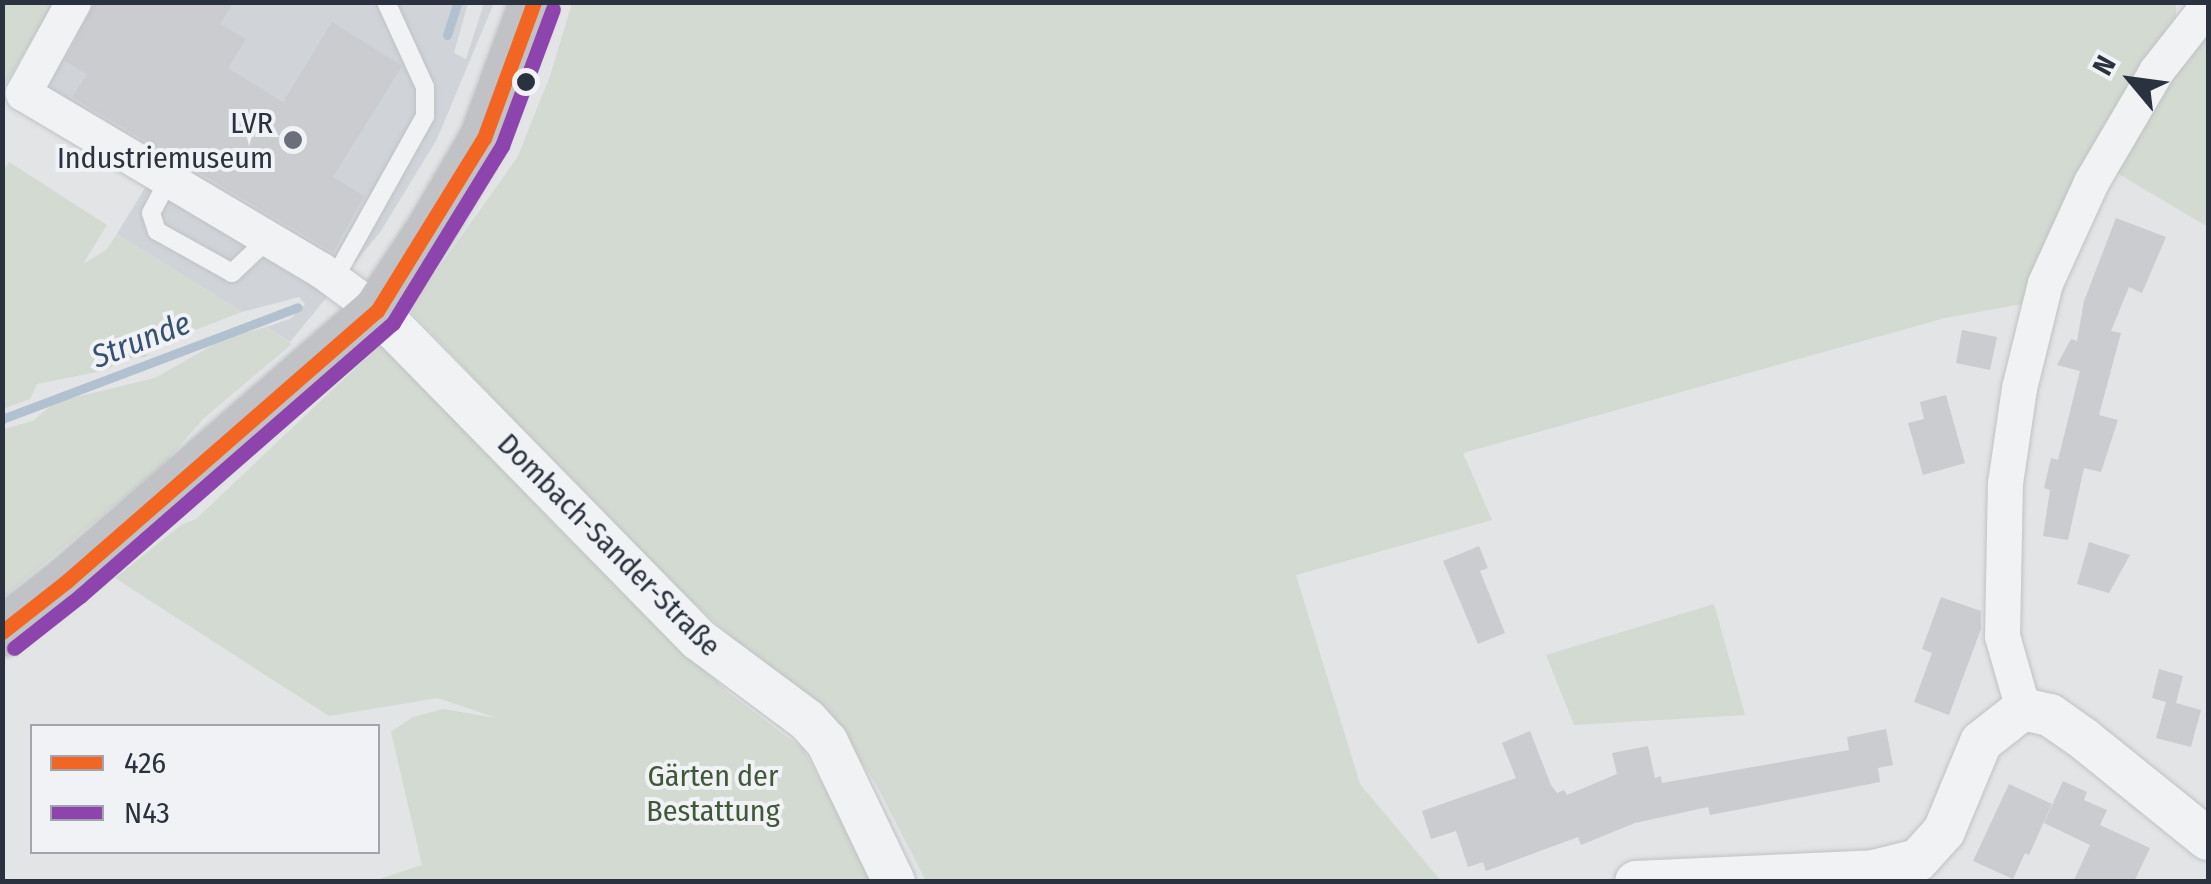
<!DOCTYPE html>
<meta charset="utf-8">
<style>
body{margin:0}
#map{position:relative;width:2211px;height:884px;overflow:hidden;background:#e2e4e6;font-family:"Fira Sans Condensed",sans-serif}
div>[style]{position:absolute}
.built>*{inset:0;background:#d0d4d9}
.green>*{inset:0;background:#d3dad2}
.stream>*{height:9px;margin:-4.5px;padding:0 4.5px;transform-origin:4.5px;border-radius:4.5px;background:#b2c1d0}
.building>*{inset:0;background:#cacccf}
.roads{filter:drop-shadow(0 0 2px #c0c2c4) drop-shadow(0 0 2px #c0c2c4)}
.service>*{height:18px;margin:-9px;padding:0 9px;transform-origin:9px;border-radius:9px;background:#f1f2f4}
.minor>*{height:35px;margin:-17.5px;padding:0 17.5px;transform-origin:17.5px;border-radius:17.5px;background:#f1f2f4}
.tertiary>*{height:42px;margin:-21px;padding:0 21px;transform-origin:21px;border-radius:21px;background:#f1f2f4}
.secondary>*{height:48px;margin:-24px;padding:0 24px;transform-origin:24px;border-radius:24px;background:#c0c2c5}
.bus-1>*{height:15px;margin:-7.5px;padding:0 7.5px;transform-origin:7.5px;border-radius:7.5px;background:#f26522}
.bus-2>*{height:15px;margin:-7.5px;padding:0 7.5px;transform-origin:7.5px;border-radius:7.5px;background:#8e44ad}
.dots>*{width:28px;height:28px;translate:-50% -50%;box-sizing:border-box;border:5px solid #f0f2f6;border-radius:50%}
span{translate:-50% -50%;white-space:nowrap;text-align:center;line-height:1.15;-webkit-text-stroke:8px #f0f2f6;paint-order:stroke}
.poi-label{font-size:30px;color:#2a323f}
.right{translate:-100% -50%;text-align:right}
.street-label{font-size:30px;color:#2a323f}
.park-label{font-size:30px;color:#3f5938}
.water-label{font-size:32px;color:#375170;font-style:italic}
.frame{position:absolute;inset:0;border:5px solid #2a323f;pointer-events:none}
.legend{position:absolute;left:30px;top:724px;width:350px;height:130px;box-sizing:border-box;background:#f0f2f6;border:2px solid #a1a5ad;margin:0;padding:12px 18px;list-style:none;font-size:30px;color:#2a323f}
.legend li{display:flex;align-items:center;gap:20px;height:50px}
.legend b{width:50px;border:2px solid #a1a5ad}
.north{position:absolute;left:2081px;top:30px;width:100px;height:100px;-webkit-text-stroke:8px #f0f2f6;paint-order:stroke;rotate:299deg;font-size:28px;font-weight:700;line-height:40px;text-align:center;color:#2a323f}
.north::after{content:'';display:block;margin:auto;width:35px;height:45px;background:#2a323f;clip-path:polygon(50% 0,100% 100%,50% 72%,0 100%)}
</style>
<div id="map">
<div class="built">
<i style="clip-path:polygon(70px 3px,468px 3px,454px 53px,466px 59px,484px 3px,494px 3px,437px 139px,381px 231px,290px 342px,266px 327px,290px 319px,305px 304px,299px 297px,242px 312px,117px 234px,146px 186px,10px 101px)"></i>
</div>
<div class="green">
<i style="clip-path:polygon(3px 3px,55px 3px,3px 88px)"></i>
<i style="clip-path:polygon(572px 3px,2176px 3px,2176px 30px,2022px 304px,1945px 318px,1463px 453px,1492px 520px,1296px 575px,1360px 784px,1441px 881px,926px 881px,877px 786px,833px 719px,757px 660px,643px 557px,409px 309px,517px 158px,550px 76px)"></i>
<i style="clip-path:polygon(2208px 19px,2208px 227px,2117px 173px,2157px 90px)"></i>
<i style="clip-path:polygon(9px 162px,107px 225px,83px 264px,106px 250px,117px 234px,242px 312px,156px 345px,146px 357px,122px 359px,107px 370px,37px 384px,30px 399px,3px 409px,2px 173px)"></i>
<i style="clip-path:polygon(266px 327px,292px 344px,203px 419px,164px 464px,3px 598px,3px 429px,33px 421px,55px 402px,155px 378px,227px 337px)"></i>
<i style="clip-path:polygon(382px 343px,554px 524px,729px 693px,803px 749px,876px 881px,373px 881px,422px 865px,391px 732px,413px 717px,443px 709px,496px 718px,438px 698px,329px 716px,115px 578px,181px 525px,196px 519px)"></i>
<i style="clip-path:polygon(1714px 604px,1745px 715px,1574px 725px,1546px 655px)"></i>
</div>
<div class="stream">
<i style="left:447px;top:35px;width:35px;rotate:-72deg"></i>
<i style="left:2px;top:419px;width:316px;rotate:-20.7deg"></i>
</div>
<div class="building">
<i style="clip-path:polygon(95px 2px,234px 2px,220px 24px,246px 39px,228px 68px,283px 102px,332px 22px,402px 66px,333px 177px,364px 196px,333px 252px,72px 97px,87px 74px,65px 61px)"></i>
<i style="clip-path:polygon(2116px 218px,2166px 237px,2142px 293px,2129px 287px,2111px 331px,2121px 333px,2099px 415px,2118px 420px,2101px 472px,2084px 468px,2068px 540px,2043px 536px,2050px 490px,2044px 488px,2051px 458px,2058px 460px,2080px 371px,2057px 365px,2071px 339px,2077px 341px,2084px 301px)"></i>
<i style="clip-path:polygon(1962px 330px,1997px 337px,1990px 370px,1956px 363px)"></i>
<i style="clip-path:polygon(1946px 395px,1965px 463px,1923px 475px,1908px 423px,1924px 419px,1920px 402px)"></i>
<i style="clip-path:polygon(2089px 542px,2130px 555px,2109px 593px,2077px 584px)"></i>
<i style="clip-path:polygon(1479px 546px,1488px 568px,1480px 571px,1505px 633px,1478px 644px,1443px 561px)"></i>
<i style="clip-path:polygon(1941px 597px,1981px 611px,1981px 629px,1949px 715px,1914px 702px,1932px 653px,1922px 649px)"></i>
<i style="clip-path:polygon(2159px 669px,2183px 676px,2176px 703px,2201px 710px,2191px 747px,2156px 738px,2166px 702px,2152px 698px)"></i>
<i style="clip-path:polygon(1886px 729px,1893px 765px,1878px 768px,1880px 782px,1710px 815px,1708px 807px,1635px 823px,1581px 845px,1578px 837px,1486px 871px,1483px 862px,1468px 867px,1456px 831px,1431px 839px,1422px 811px,1516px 778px,1502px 743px,1530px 731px,1551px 785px,1557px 793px,1564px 790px,1567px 795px,1617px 774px,1612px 753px,1648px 746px,1655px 778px,1661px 776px,1662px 783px,1849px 750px,1847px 737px)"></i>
<i style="clip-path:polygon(2063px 781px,2087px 792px,2084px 800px,2107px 810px,2100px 825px,2150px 848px,2134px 882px,2073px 882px,2090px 845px,2044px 823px)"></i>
<i style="clip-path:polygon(2009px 784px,2052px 804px,2029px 855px,2025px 853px,2013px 879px,1973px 861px)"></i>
</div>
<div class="roads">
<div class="service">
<i style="left:168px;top:181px;width:36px;rotate:118deg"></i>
<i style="left:151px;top:213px;width:19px;rotate:72deg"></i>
<i style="left:157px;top:231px;width:86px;rotate:29.2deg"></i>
<i style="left:232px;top:273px;width:50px;rotate:-43.4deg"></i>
<i style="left:334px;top:279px;width:187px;rotate:-60.8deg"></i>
<i style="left:425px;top:116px;width:29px;rotate:-90deg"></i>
<i style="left:425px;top:87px;width:94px;rotate:-114.6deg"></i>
</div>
<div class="minor">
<i style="left:73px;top:2px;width:104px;rotate:118.8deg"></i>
<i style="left:23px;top:93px;width:347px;rotate:30.7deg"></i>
<i style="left:321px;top:270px;width:69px;rotate:36.2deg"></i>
<i style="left:2023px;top:709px;width:76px;rotate:-106deg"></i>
<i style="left:2002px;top:636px;width:153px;rotate:-88.9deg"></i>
<i style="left:2005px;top:483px;width:96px;rotate:-81.6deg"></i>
<i style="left:2019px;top:388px;width:108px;rotate:-76.1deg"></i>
<i style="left:2045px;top:283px;width:111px;rotate:-65.5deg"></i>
<i style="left:2091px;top:182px;width:129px;rotate:-59.6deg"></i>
<i style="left:2156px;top:71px;width:84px;rotate:-51.8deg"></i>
</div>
<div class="tertiary">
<i style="left:377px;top:311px;width:459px;rotate:45.6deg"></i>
<i style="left:698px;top:639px;width:136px;rotate:36.6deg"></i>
<i style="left:807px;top:720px;width:30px;rotate:48deg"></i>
<i style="left:827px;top:742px;width:155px;rotate:64.4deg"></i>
<i style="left:1636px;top:882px;width:238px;rotate:-2.6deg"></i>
<i style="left:1874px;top:871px;width:45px;rotate:-14deg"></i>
<i style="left:1918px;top:860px;width:39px;rotate:-48deg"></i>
<i style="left:1944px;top:831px;width:96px;rotate:-67.4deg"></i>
<i style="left:1981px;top:742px;width:53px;rotate:-38.2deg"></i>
<i style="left:2023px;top:709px;width:28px;rotate:13deg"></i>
<i style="left:2050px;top:715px;width:42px;rotate:35.2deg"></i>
<i style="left:2084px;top:739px;width:159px;rotate:38.9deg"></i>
</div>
<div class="secondary">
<i style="left:2px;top:632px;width:83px;rotate:-38.1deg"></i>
<i style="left:67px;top:581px;width:411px;rotate:-41.1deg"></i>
<i style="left:377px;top:311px;width:102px;rotate:-56.6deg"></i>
<i style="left:433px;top:226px;width:102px;rotate:-59.9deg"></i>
<i style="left:484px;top:138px;width:145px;rotate:-69.8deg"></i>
</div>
</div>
<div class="bus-1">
<i style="left:2px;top:632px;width:83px;rotate:-38.1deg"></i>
<i style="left:67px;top:581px;width:411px;rotate:-41.1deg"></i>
<i style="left:377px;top:311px;width:203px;rotate:-58.3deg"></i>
<i style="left:484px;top:138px;width:145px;rotate:-69.8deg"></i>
</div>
<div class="bus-2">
<i style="left:14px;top:648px;width:84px;rotate:-38.2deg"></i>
<i style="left:80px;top:596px;width:415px;rotate:-41.1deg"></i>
<i style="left:393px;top:323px;width:208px;rotate:-58.4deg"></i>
<i style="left:502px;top:146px;width:146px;rotate:-69.6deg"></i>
</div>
<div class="dots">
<i style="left:526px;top:82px;background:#2a323f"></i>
<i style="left:293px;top:140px;background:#6a7079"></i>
</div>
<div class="poi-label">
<span class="right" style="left:273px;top:140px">LVR<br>Industriemuseum</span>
</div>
<div class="street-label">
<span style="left:609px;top:545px;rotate:45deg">Dombach-Sander-Straße</span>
</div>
<div class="park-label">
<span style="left:713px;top:793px">Gärten der<br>Bestattung</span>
</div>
<div class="water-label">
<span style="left:141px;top:340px;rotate:-21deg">Strunde</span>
</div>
<div class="frame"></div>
<ul class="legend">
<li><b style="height:12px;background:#f26522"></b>426</li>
<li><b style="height:12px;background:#8e44ad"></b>N43</li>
</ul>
<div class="north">N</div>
</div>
